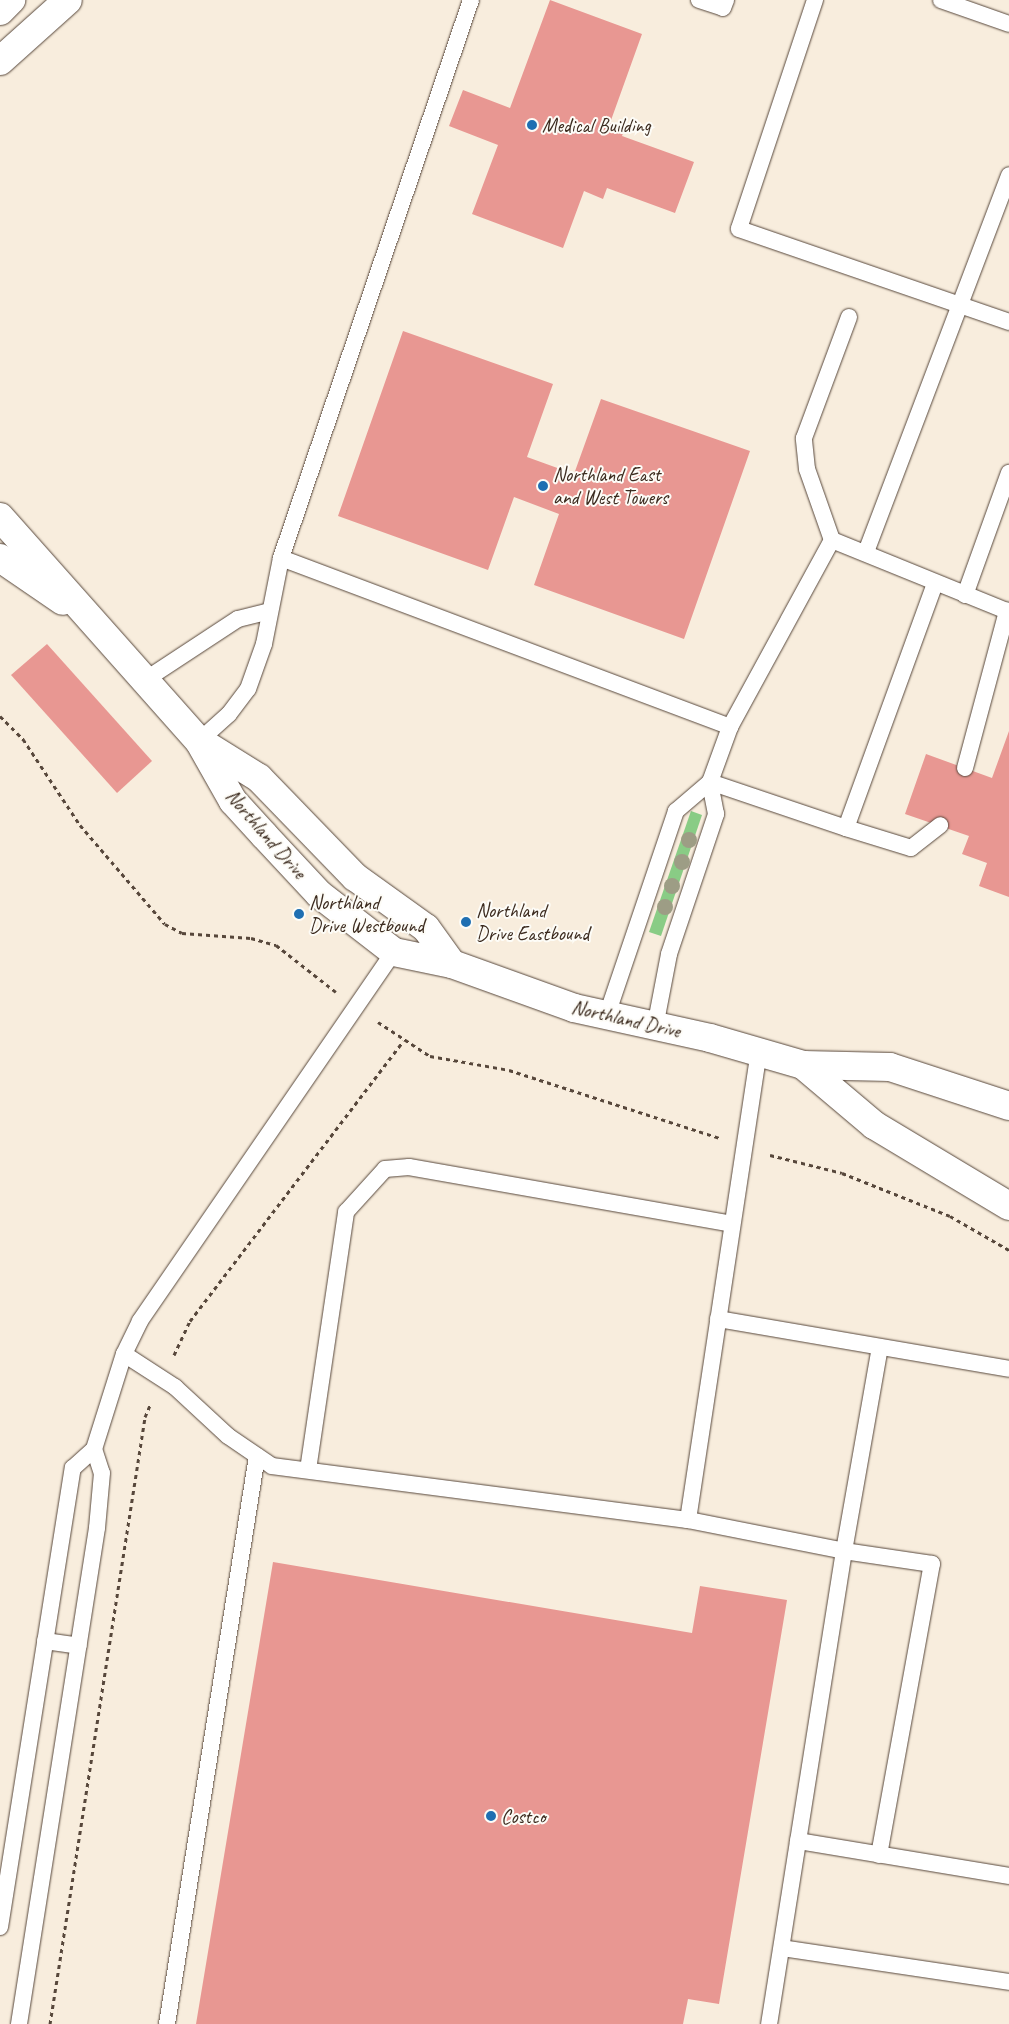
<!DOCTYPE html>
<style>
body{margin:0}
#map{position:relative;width:1009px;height:2024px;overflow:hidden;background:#f8eddd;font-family:Caveat,sans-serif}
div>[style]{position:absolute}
.green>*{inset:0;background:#89cc85}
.building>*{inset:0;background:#e89792}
.path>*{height:3px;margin-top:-1.5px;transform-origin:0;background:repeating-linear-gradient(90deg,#57473b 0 4px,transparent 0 8px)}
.roads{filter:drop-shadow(0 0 1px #57473b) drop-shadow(0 0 1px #57473b)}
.service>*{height:16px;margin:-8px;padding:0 8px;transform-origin:8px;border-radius:8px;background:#fff}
.secondary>*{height:28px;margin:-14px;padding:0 14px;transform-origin:14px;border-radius:14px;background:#fff}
.trees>*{width:16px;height:16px;margin:-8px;border-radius:50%;background:#9d9d85}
.dots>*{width:14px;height:14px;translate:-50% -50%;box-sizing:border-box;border:2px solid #fdfcf7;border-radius:50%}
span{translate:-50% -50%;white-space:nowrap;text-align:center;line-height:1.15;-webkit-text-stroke:4px #fdfcf7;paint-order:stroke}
.poi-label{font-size:20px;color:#3b2a1e}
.left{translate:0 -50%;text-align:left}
.street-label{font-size:20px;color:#3b2a1e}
</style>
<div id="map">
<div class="green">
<i style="clip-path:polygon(691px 811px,702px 815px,661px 936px,649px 932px)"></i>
</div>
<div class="building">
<i style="clip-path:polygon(550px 0,642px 34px,610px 123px,625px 128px,622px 136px,694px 162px,675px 213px,607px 188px,603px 199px,584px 191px,563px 248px,472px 214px,498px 145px,449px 126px,463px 90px,510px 108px)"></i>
<i style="clip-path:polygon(403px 331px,553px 384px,527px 457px,574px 474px,601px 399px,750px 451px,684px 639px,534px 585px,559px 514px,514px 497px,488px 570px,338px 516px)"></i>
<i style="clip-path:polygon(47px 644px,152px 761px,117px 793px,11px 675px)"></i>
<i style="clip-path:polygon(1009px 731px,1009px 897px,979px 886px,987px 863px,962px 854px,969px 836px,905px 814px,926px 754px,992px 778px)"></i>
<i style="clip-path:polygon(273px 1562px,692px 1633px,700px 1586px,787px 1600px,719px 2004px,688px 1999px,683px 2024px,196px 2024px)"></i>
</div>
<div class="path">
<i style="left:0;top:716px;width:33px;rotate:45deg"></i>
<i style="left:23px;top:739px;width:103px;rotate:56.5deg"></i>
<i style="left:80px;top:825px;width:130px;rotate:49.4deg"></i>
<i style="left:165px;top:924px;width:19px;rotate:28deg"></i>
<i style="left:182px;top:933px;width:69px;rotate:4.1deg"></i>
<i style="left:251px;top:938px;width:26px;rotate:16deg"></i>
<i style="left:276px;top:945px;width:76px;rotate:38.1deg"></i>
<i style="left:378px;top:1022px;width:62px;rotate:33.2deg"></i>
<i style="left:430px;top:1056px;width:80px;rotate:10deg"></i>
<i style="left:509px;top:1070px;width:221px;rotate:17.9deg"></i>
<i style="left:770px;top:1155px;width:74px;rotate:14deg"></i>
<i style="left:842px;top:1173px;width:116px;rotate:21.7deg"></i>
<i style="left:950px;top:1216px;width:68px;rotate:30deg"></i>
<i style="left:174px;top:1355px;width:38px;rotate:-65deg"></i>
<i style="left:190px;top:1321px;width:352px;rotate:-52.7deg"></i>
<i style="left:50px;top:2024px;width:614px;rotate:-81.1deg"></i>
<i style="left:145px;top:1417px;width:15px;rotate:-67deg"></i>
</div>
<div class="roads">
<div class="service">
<i style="left:699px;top:0;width:25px;rotate:18deg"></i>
<i style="left:723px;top:8px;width:9px;rotate:-69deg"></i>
<i style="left:815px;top:0;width:241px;rotate:108.4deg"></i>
<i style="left:739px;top:229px;width:286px;rotate:19deg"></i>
<i style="left:941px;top:0;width:72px;rotate:19.4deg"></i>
<i style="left:832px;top:540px;width:75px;rotate:-109.4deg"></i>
<i style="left:807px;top:469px;width:31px;rotate:-96deg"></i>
<i style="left:804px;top:438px;width:129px;rotate:-69.6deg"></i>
<i style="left:866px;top:552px;width:403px;rotate:-69.2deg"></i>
<i style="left:281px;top:558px;width:589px;rotate:-71.2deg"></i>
<i style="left:965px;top:595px;width:130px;rotate:-70.2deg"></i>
<i style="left:145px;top:680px;width:111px;rotate:-33.3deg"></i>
<i style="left:238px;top:619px;width:32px;rotate:-14deg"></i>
<i style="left:730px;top:727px;width:213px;rotate:-61.4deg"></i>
<i style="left:832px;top:540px;width:191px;rotate:22.1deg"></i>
<i style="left:199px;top:741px;width:40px;rotate:-42deg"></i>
<i style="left:229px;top:714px;width:31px;rotate:-53deg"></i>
<i style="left:248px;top:689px;width:48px;rotate:-70.4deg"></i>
<i style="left:264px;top:644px;width:88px;rotate:-78.8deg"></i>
<i style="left:281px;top:558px;width:480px;rotate:20.6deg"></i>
<i style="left:730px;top:727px;width:59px;rotate:110deg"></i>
<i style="left:710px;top:782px;width:45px;rotate:139.5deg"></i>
<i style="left:676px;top:811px;width:215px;rotate:108.7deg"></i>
<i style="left:965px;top:768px;width:163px;rotate:-75deg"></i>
<i style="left:710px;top:782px;width:144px;rotate:18.7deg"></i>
<i style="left:846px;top:828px;width:261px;rotate:-70deg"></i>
<i style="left:846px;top:828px;width:68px;rotate:17.1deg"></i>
<i style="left:911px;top:848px;width:37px;rotate:-38deg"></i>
<i style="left:655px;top:1027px;width:74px;rotate:-79.1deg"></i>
<i style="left:669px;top:954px;width:148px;rotate:-71.4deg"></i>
<i style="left:716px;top:814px;width:33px;rotate:-101deg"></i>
<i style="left:718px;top:1319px;width:295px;rotate:9.7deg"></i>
<i style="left:124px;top:1354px;width:61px;rotate:32.9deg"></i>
<i style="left:175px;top:1387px;width:72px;rotate:42.8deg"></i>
<i style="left:228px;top:1436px;width:53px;rotate:34.3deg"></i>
<i style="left:272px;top:1466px;width:419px;rotate:7.4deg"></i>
<i style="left:688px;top:1520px;width:474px;rotate:-81.4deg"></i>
<i style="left:94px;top:1449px;width:100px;rotate:-72.5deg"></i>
<i style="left:124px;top:1354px;width:37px;rotate:-64deg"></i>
<i style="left:140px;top:1321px;width:448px;rotate:-55.5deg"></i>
<i style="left:308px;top:1470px;width:261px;rotate:-81.6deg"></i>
<i style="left:346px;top:1212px;width:58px;rotate:-47.8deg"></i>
<i style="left:385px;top:1169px;width:24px;rotate:-5deg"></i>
<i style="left:409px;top:1167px;width:328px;rotate:10deg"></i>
<i style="left:688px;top:1520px;width:159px;rotate:11.2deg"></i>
<i style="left:844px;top:1551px;width:479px;rotate:99deg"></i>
<i style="left:45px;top:1641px;width:34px;rotate:8deg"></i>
<i style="left:798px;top:1841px;width:214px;rotate:9.4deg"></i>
<i style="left:879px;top:1855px;width:296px;rotate:-79.7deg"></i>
<i style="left:932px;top:1564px;width:89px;rotate:-171.6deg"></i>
<i style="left:844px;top:1551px;width:207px;rotate:-80deg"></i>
<i style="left:0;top:1927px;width:465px;rotate:-81deg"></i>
<i style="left:73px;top:1468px;width:28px;rotate:-42deg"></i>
<i style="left:94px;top:1449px;width:25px;rotate:72deg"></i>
<i style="left:102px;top:1473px;width:55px;rotate:95.2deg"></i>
<i style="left:97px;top:1528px;width:502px;rotate:98.94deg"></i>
<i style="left:782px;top:1948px;width:230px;rotate:8.5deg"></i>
<i style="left:167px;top:2024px;width:575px;rotate:-81deg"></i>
</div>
<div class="secondary">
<i style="left:0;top:11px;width:16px;rotate:-45deg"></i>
<i style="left:0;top:61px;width:91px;rotate:-41.9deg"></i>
<i style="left:0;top:517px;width:300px;rotate:48.4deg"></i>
<i style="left:199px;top:741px;width:69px;rotate:60.5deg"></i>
<i style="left:233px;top:801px;width:46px;rotate:47.6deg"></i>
<i style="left:264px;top:835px;width:81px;rotate:47deg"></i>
<i style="left:319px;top:894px;width:95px;rotate:37.7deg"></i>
<i style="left:394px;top:952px;width:59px;rotate:11.7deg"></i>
<i style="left:452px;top:964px;width:130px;rotate:19.8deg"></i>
<i style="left:574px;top:1008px;width:139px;rotate:12.4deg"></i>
<i style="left:710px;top:1038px;width:97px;rotate:16.2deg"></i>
<i style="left:803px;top:1065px;width:87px;rotate:1.3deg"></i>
<i style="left:890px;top:1067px;width:125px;rotate:18.1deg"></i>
<i style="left:0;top:558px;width:76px;rotate:34.3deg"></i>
<i style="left:201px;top:742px;width:68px;rotate:31.8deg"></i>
<i style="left:259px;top:778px;width:138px;rotate:45.9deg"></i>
<i style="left:355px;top:877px;width:87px;rotate:35.7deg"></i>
<i style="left:426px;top:928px;width:44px;rotate:54.2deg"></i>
<i style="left:803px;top:1065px;width:93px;rotate:40.2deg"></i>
<i style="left:874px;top:1125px;width:157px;rotate:31deg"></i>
</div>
</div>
<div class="trees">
<i style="left:689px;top:840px"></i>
<i style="left:682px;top:862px"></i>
<i style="left:672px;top:886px"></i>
<i style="left:665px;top:907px"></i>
</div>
<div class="dots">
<i style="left:532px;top:125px;background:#1f6fb2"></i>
<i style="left:543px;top:486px;background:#1f6fb2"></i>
<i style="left:299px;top:914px;background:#1f6fb2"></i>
<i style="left:466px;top:922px;background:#1f6fb2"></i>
<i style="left:491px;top:1816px;background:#1f6fb2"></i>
</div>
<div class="poi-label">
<span class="left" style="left:542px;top:125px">Medical Building</span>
<span class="left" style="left:553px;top:486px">Northland East<br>and West Towers</span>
<span class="left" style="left:309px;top:914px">Northland<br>Drive Westbound</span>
<span class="left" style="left:476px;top:922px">Northland<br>Drive Eastbound</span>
<span class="left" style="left:501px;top:1816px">Costco</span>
</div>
<div class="street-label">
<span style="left:266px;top:834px;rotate:49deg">Northland Drive</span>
<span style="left:626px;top:1019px;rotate:13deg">Northland Drive</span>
</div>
</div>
